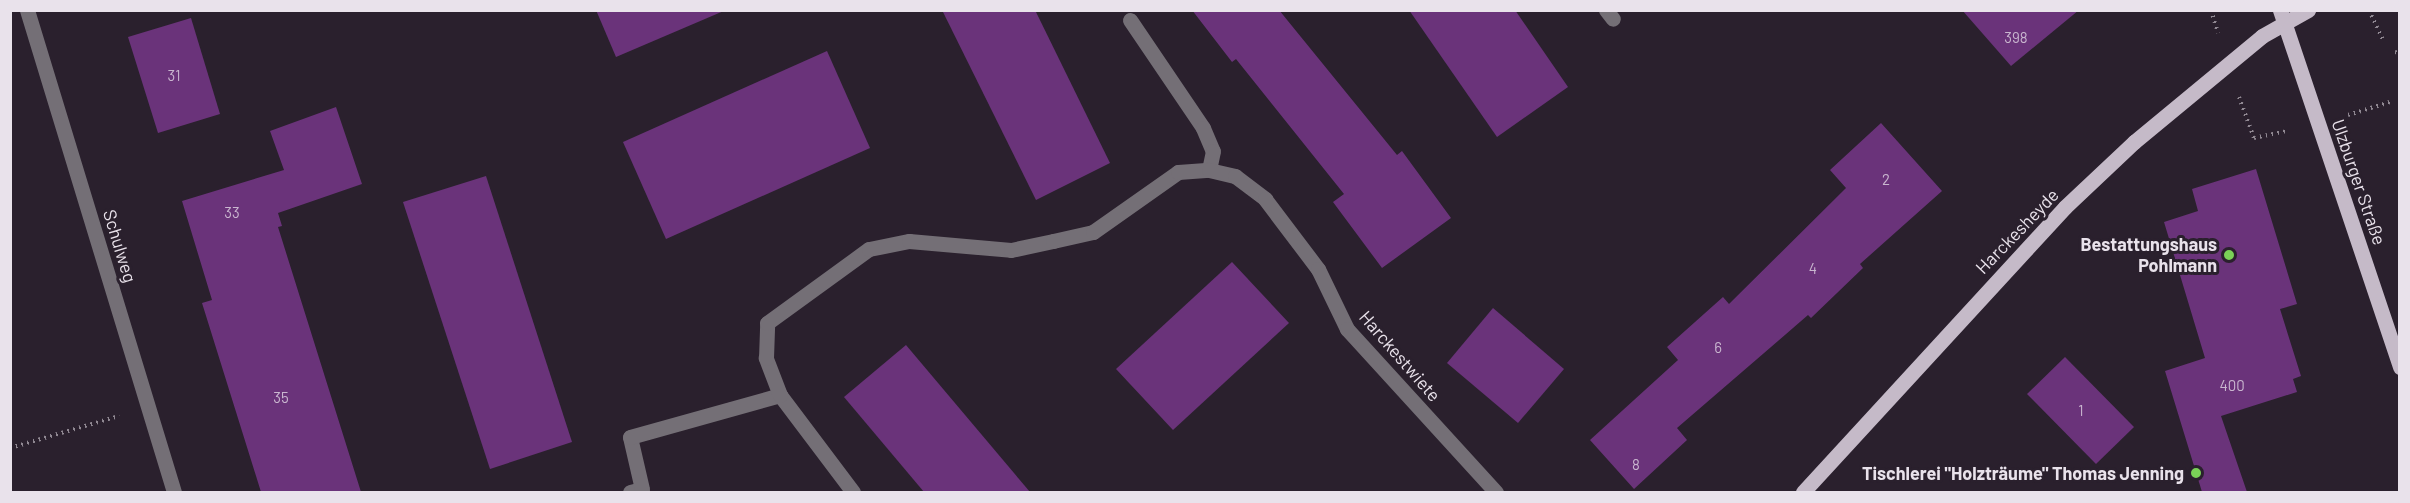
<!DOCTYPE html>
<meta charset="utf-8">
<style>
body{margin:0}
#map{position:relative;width:2410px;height:503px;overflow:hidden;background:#2a202d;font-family:Barlow,sans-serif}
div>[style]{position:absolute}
.building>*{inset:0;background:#6a337a}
.path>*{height:4px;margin-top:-2px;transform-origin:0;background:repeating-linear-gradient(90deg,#908892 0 1.5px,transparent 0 6px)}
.minor>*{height:15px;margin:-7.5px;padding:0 7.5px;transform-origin:7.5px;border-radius:7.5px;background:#746f76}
.major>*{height:15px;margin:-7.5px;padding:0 7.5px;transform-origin:7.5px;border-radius:7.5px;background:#c5bac8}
.dots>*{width:16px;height:16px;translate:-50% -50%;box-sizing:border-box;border:3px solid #2a202d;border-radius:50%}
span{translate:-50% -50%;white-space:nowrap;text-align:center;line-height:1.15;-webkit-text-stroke:6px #2a202d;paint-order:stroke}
.number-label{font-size:15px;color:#c9b6cf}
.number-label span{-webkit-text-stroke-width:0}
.street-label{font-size:18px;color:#e9e2eb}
.poi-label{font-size:18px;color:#e9e2eb;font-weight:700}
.right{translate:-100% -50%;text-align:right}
.frame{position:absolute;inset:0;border:12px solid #e9e2eb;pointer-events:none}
</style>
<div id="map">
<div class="building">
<i style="clip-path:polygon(596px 10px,726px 10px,616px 57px)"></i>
<i style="clip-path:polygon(942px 10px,1035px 10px,1110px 163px,1036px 200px)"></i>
<i style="clip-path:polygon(1192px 10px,1279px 10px,1397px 155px,1402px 151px,1451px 218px,1382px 268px,1333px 202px,1344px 194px,1236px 59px,1232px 62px)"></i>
<i style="clip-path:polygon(1409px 10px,1515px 10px,1568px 87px,1497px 137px)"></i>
<i style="clip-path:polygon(1962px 10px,2079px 10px,2011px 66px)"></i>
<i style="clip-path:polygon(191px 18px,220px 114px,158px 133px,128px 37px)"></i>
<i style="clip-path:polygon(827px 51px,870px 148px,666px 239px,623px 142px)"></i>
<i style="clip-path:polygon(336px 107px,362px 184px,278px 213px,282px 226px,278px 227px,361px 492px,261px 492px,202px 303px,212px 300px,182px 201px,284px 170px,270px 131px)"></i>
<i style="clip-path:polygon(1881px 123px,1942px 191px,1860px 264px,1863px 268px,1811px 318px,1808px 315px,1677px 428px,1687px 440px,1634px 489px,1590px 440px,1678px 360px,1667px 347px,1723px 297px,1729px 304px,1846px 188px,1830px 170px)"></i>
<i style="clip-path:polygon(2256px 169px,2297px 304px,2280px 309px,2301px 376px,2293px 379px,2297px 392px,2221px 416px,2247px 492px,2202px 492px,2165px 371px,2205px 358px,2164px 222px,2198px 211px,2192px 189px)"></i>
<i style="clip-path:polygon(486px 176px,572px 442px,490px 469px,403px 202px)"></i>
<i style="clip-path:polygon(1232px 262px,1289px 323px,1173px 430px,1116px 369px)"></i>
<i style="clip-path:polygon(1493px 308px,1564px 369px,1518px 423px,1447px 363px)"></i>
<i style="clip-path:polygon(906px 345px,1030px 492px,924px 492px,844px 397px)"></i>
<i style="clip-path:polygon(2065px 357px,2134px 427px,2096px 464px,2027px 394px)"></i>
</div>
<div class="path">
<i style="left:2211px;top:10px;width:24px;rotate:73deg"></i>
<i style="left:2369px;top:10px;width:35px;rotate:65deg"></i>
<i style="left:2395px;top:52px;width:5px;rotate:11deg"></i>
<i style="left:2239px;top:97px;width:44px;rotate:69.9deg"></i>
<i style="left:2254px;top:138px;width:33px;rotate:-12deg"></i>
<i style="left:2348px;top:115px;width:44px;rotate:-17.2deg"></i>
<i style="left:10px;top:448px;width:114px;rotate:-16.4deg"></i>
</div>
<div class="minor">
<i style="left:27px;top:10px;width:504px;rotate:73.04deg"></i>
<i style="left:1606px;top:10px;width:11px;rotate:52deg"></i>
<i style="left:1130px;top:20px;width:130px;rotate:55.9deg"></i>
<i style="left:1203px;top:128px;width:25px;rotate:67deg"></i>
<i style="left:1213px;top:151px;width:19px;rotate:102deg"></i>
<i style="left:630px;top:492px;width:12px;rotate:-14deg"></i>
<i style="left:642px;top:489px;width:53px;rotate:-103deg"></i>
<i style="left:630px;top:437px;width:156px;rotate:-15.6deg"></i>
<i style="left:853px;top:492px;width:121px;rotate:-127deg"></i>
<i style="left:780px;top:395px;width:40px;rotate:-111deg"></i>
<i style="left:766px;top:358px;width:35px;rotate:-88deg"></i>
<i style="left:767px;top:323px;width:126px;rotate:-36deg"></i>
<i style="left:869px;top:249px;width:41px;rotate:-11.3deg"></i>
<i style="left:909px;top:241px;width:102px;rotate:5deg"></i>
<i style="left:1011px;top:250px;width:43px;rotate:-12.1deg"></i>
<i style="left:1053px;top:241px;width:41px;rotate:-12.7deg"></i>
<i style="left:1093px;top:232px;width:104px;rotate:-35.2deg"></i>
<i style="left:1178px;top:172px;width:31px;rotate:-4deg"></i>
<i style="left:1209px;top:170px;width:27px;rotate:13deg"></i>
<i style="left:1235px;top:176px;width:38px;rotate:37deg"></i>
<i style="left:1265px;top:199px;width:88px;rotate:52.9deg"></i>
<i style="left:1318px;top:269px;width:67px;rotate:64.2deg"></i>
<i style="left:1347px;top:329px;width:221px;rotate:47.6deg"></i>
</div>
<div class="major">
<i style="left:2280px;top:10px;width:377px;rotate:71.4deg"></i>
<i style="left:1803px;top:492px;width:387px;rotate:-47.4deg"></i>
<i style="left:2065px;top:207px;width:95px;rotate:-43.3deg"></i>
<i style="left:2134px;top:142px;width:166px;rotate:-39.6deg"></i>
<i style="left:2262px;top:36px;width:53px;rotate:-29.5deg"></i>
</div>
<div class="dots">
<i style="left:2229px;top:255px;background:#7ad157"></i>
<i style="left:2196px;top:473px;background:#7ad157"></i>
</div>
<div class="number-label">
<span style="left:2016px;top:38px">398</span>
<span style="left:174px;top:76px">31</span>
<span style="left:1886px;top:180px">2</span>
<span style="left:232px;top:213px">33</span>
<span style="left:1813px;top:269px">4</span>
<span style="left:1718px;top:348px">6</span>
<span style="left:2232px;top:386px">400</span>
<span style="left:281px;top:398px">35</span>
<span style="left:2081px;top:411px">1</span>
<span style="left:1636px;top:465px">8</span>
</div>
<div class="street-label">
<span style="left:2359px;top:182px;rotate:71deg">Ulzburger Straße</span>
<span style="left:2017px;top:231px;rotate:-46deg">Harckesheyde</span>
<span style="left:120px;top:246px;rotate:73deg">Schulweg</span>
<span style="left:1400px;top:356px;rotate:49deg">Harckestwiete</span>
</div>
<div class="poi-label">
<span class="right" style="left:2217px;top:255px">Bestattungshaus<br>Pohlmann</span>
<span class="right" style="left:2184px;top:473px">Tischlerei "Holzträume" Thomas Jenning</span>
</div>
<div class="frame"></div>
</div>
